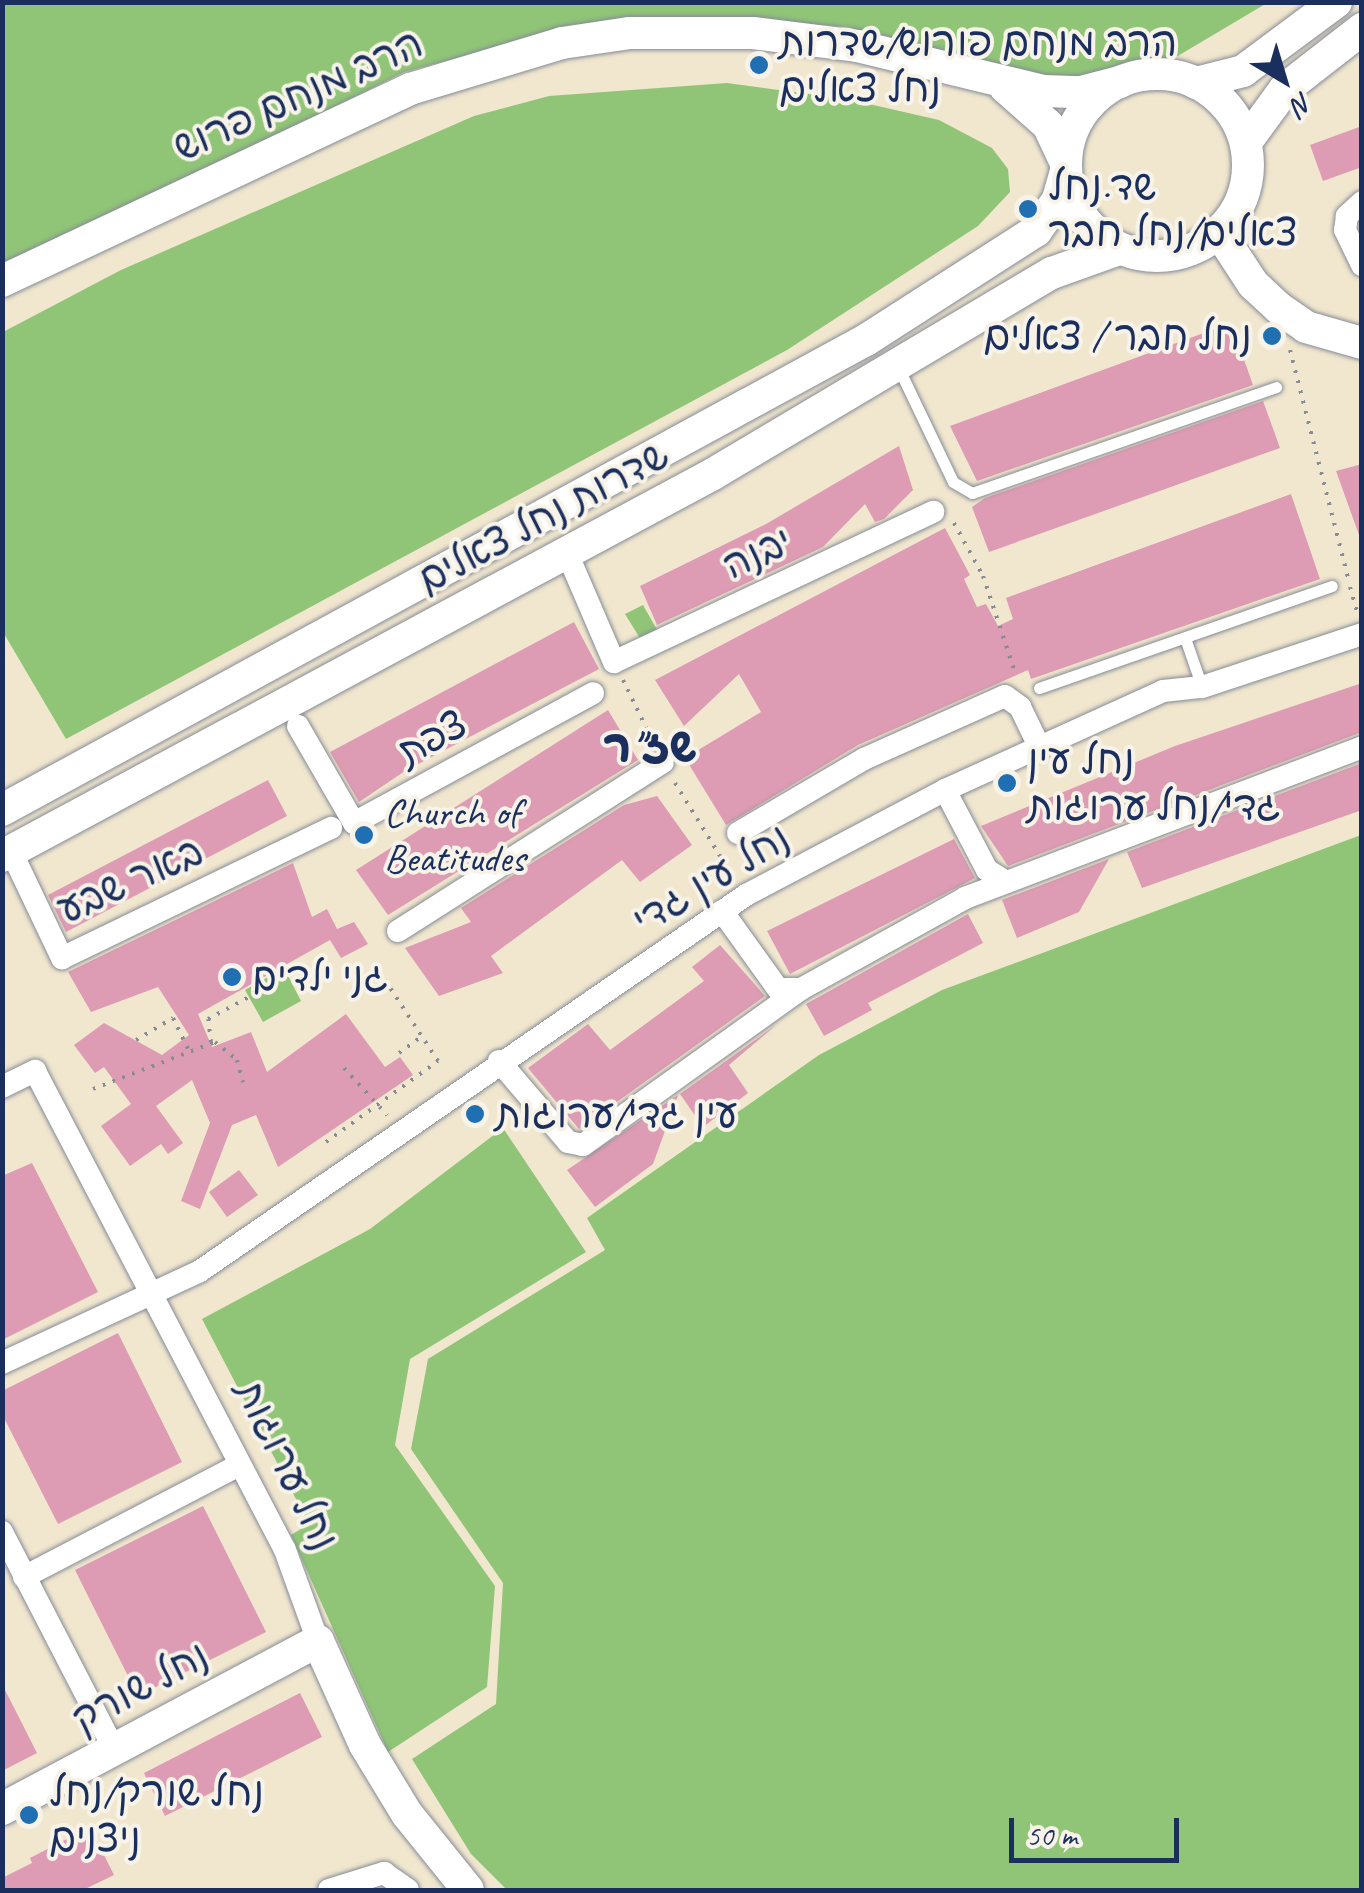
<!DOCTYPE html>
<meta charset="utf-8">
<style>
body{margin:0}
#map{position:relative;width:1364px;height:1893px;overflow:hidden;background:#f1e7cf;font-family:Caveat,"Playpen Sans Hebrew",sans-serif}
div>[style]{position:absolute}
.green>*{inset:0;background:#90c577}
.building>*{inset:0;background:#dd9cb3}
.path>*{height:4px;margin-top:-2px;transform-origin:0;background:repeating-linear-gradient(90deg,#868b96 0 2.5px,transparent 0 10.5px)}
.roads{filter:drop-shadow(0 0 2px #868b96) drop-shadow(0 0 2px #868b96)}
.lane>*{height:11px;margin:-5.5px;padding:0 5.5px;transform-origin:5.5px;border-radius:5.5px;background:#fff}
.street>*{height:22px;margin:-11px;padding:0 11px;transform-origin:11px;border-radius:11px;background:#fff}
.secondary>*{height:32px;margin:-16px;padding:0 16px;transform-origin:16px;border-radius:16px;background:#fff}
.secondary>.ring{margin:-16px;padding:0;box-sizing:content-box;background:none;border:32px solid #fff;border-radius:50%}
.dots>*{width:28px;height:28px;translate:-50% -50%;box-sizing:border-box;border:5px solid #f7f3e8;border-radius:50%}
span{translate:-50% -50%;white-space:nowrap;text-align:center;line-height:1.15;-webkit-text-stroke:8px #f7f3e8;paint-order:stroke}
.poi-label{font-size:40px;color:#1b2f5e}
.left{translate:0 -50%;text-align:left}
.right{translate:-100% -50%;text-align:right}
.street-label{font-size:40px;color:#1b2f5e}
.quarter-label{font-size:45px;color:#1b2f5e;font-weight:700}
.frame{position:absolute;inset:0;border:5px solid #1b2f5e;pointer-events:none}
.north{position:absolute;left:1234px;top:30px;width:100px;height:100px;-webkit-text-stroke:8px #f7f3e8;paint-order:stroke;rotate:142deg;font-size:28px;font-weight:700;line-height:40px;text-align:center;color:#1b2f5e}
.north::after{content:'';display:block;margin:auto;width:35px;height:45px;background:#1b2f5e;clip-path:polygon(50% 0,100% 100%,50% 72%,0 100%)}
.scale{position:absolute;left:1009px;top:1818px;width:170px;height:45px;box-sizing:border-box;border:5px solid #1b2f5e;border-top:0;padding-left:12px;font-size:30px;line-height:35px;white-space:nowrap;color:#1b2f5e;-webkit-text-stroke:8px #f7f3e8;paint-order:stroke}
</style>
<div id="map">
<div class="green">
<i style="clip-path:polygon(3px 3px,1267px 3px,1166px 63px,1119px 65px,1047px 86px,847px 27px,717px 18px,582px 25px,404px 72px,3px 273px)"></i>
<i style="clip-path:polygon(727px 83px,847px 99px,939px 120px,992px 148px,1008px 169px,1010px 192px,978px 226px,787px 350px,66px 739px,3px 632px,3px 332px,121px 270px,474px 116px,549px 96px)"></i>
<i style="clip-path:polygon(643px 605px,660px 635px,643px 643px,625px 614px)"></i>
<i style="clip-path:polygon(1361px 835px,1361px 1890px,507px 1890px,471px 1854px,412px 1759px,496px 1704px,503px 1583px,411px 1449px,428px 1359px,605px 1250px,587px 1218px,819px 1055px,942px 990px)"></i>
<i style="clip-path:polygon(284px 968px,301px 1001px,263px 1022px,245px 990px)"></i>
<i style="clip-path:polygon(503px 1128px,586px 1252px,410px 1359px,395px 1445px,495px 1586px,487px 1687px,388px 1752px,291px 1535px,309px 1524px,202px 1319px,370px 1229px)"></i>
</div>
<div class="building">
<i style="clip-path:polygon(1362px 126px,1362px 167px,1323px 181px,1310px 145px)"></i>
<i style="clip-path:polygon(1231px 323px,1253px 385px,977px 481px,950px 426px)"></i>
<i style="clip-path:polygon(1263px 401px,1280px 448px,989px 552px,972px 507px,985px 498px)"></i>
<i style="clip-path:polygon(899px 446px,913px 490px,884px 519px,875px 522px,865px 504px,823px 547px,657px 625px,640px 586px,766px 524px)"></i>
<i style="clip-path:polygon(1362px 464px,1362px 534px,1359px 535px,1336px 471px)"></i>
<i style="clip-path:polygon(1291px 494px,1320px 579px,1031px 679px,1028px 670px,858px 745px,726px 825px,685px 758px,761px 712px,739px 674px,684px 726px,655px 680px,945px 528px,970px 575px,964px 579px,977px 607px,986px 604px,998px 626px,1013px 619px,1006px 598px)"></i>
<i style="clip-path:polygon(574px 622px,599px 669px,405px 771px,359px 802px,330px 752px)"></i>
<i style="clip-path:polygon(1362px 683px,1362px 732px,1008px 866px,981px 826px,1175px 746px)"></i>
<i style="clip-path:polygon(608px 710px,638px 760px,388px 915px,356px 870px)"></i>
<i style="clip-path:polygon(1362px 763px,1362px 810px,1142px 888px,1127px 852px)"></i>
<i style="clip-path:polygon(268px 780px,287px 816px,66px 932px,48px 895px)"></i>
<i style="clip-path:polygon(657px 796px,692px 845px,640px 882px,622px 860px,491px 956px,503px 973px,439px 996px,405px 948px,471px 922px,461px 908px,624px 805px)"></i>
<i style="clip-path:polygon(954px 839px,975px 878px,790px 974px,767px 931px)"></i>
<i style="clip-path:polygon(1109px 859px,1079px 912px,1017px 938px,1002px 900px)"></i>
<i style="clip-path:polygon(293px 863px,312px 917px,327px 909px,337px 929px,354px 922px,368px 944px,341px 958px,330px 940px,198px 1014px,212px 1047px,251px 1032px,267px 1072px,346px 1014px,385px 1067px,400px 1057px,413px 1075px,278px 1167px,256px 1115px,232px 1125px,200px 1209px,181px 1201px,210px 1123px,192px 1080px,156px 1106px,183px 1143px,168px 1154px,161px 1144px,130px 1166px,101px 1126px,131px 1104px,104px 1067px,95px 1073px,74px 1045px,104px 1023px,162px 1055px,189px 1035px,158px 987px,91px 1012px,68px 972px)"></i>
<i style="clip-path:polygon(968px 914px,983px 943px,868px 1003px,872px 1010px,824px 1036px,806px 1004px)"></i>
<i style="clip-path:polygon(720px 945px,765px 996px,579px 1129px,528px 1068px,588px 1024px,610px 1050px,704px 981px,692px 967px)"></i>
<i style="clip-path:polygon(776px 1025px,729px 1065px,748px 1093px,703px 1127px,680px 1094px)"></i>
<i style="clip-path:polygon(678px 1095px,653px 1164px,595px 1207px,567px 1170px)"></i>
<i style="clip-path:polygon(32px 1163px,98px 1292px,2px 1340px,2px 1176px)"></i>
<i style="clip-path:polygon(239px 1170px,258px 1195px,227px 1217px,209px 1192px)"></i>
<i style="clip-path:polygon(118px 1333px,182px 1462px,58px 1524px,2px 1414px,2px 1391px)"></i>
<i style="clip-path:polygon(203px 1506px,266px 1632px,138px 1696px,75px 1570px)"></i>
<i style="clip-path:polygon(2px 1684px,37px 1753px,2px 1771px)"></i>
<i style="clip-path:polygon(300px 1693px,322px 1737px,165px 1816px,144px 1773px)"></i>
<i style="clip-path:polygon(90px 1827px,114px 1875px,83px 1890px,2px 1890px,2px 1878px,32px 1863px,30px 1858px)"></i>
</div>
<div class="path">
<i style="left:1290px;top:350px;width:235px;rotate:75.7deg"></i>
<i style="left:954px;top:523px;width:60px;rotate:61.3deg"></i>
<i style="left:983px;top:576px;width:104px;rotate:71.6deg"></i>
<i style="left:1350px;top:587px;width:26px;rotate:74deg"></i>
<i style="left:623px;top:680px;width:71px;rotate:64.2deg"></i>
<i style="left:675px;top:783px;width:110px;rotate:58.3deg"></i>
<i style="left:136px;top:1040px;width:43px;rotate:-30.7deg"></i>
<i style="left:173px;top:1018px;width:34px;rotate:64deg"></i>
<i style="left:211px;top:1042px;width:23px;rotate:-97deg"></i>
<i style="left:208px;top:1019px;width:47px;rotate:-28.2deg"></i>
<i style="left:399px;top:1053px;width:26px;rotate:-36deg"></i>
<i style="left:344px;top:1068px;width:64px;rotate:47.5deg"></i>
<i style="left:93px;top:1089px;width:131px;rotate:-21.1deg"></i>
<i style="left:215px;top:1042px;width:28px;rotate:39deg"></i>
<i style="left:237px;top:1060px;width:23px;rotate:75deg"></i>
<i style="left:326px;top:1142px;width:138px;rotate:-35.9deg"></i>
<i style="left:438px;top:1061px;width:100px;rotate:-123.2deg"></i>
</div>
<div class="roads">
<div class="lane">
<i style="left:898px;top:367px;width:127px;rotate:64.4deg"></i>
<i style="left:953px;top:482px;width:22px;rotate:30deg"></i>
<i style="left:972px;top:493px;width:322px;rotate:-19.2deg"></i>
<i style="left:1185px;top:638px;width:52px;rotate:70.9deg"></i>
<i style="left:1039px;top:688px;width:310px;rotate:-19.2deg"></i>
</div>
<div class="street">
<i style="left:1362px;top:202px;width:21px;rotate:137deg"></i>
<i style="left:1347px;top:216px;width:14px;rotate:98deg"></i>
<i style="left:1345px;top:230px;width:39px;rotate:64deg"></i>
<i style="left:567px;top:553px;width:119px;rotate:66.7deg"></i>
<i style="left:614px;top:662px;width:353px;rotate:-25.2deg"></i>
<i style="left:298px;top:726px;width:112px;rotate:60deg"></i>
<i style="left:354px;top:823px;width:272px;rotate:-28.5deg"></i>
<i style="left:945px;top:790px;width:90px;rotate:62.3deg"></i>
<i style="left:987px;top:870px;width:22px;rotate:32deg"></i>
<i style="left:738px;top:833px;width:146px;rotate:-30.4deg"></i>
<i style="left:864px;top:759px;width:154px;rotate:-24.1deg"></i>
<i style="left:1005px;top:696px;width:19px;rotate:36deg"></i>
<i style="left:1020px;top:707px;width:46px;rotate:64deg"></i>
<i style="left:11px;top:851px;width:119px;rotate:64.5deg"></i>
<i style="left:62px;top:958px;width:299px;rotate:-25.8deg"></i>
<i style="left:722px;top:911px;width:96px;rotate:54.3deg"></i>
<i style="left:778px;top:989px;width:23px"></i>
<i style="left:398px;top:931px;width:314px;rotate:-32.5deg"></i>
<i style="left:499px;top:1061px;width:106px;rotate:49.6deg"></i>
<i style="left:568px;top:1142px;width:15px;rotate:11deg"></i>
<i style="left:583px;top:1145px;width:268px;rotate:-35.6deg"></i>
<i style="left:801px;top:989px;width:188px;rotate:-29deg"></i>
<i style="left:965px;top:898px;width:425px;rotate:-20.8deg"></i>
<i style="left:2px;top:1087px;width:37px;rotate:-26deg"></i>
<i style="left:35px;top:1071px;width:540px;rotate:62.44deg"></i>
<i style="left:285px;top:1550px;width:97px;rotate:70.1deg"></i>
<i style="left:2px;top:1363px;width:218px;rotate:-24.9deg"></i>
<i style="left:200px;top:1271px;width:663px;rotate:-34.55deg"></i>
<i style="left:746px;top:895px;width:225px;rotate:-27.8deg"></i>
<i style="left:945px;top:790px;width:239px;rotate:-24.4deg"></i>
<i style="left:1163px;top:691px;width:39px;rotate:-6deg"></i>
<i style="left:1202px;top:687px;width:169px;rotate:-18.3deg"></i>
<i style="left:2px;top:1532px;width:244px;rotate:62.7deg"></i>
<i style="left:24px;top:1577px;width:242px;rotate:-27.5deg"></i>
<i style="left:329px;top:1890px;width:58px;rotate:-17.2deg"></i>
<i style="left:384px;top:1873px;width:29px;rotate:35deg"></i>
</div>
<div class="secondary">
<i class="ring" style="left:1066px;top:74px;width:150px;height:150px"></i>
<i style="left:1196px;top:83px;width:49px;rotate:-14.3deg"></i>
<i style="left:1243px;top:71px;width:116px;rotate:-36.6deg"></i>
<i style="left:1005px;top:87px;width:57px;rotate:41.5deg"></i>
<i style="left:1048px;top:125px;width:42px;rotate:64.7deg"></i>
<i style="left:1246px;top:142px;width:66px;rotate:-53.7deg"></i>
<i style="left:1285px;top:89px;width:98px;rotate:-37.9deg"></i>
<i style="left:1219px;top:232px;width:62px;rotate:56.8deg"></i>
<i style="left:1253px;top:284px;width:35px;rotate:43deg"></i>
<i style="left:1279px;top:308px;width:33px;rotate:35deg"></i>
<i style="left:1306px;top:327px;width:58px;rotate:15.9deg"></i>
<i style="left:2px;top:281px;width:451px;rotate:-25.2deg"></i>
<i style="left:410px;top:89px;width:159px;rotate:-16.8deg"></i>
<i style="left:562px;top:43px;width:69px;rotate:-8.4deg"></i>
<i style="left:630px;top:33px;width:123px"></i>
<i style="left:753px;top:33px;width:105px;rotate:7.1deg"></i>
<i style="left:857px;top:46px;width:191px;rotate:13.6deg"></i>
<i style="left:1043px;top:91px;width:38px;rotate:2deg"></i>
<i style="left:1081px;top:92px;width:40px;rotate:-14.4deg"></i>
<i style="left:2px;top:810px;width:984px;rotate:-28.55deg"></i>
<i style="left:866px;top:340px;width:202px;rotate:-32.7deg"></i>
<i style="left:1036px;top:231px;width:39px;rotate:-55deg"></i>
<i style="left:1058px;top:199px;width:29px;rotate:-74deg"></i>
<i style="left:2px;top:856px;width:807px;rotate:-28.25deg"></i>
<i style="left:713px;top:474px;width:394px;rotate:-30.7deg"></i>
<i style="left:1052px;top:273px;width:71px;rotate:-19.7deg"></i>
<i style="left:2px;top:1809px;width:358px;rotate:-28deg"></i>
<i style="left:318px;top:1641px;width:114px;rotate:65.7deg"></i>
<i style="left:365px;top:1745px;width:81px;rotate:58.7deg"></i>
<i style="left:407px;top:1814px;width:97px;rotate:51.2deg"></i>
</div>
</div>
<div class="dots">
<i style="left:759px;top:65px;background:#1f6fb2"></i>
<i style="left:1028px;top:209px;background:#1f6fb2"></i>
<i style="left:1272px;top:336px;background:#1f6fb2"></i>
<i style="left:1007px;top:783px;background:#1f6fb2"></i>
<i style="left:364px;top:835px;background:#1f6fb2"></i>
<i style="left:232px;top:977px;background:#1f6fb2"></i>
<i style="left:475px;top:1114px;background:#1f6fb2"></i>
<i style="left:29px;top:1815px;background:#1f6fb2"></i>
</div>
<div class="poi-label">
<span class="left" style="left:779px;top:65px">הרב מנחם פורוש/שדרות<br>נחל צאלים</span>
<span class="left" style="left:1048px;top:209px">שד.נחל<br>צאלים/נחל חבר</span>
<span class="right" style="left:1252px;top:336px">נחל חבר / צאלים</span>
<span class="left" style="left:1027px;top:783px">נחל עין<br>גדי/נחל ערוגות</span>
<span class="left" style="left:384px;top:835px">Church of<br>Beatitudes</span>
<span class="left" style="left:252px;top:977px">גני ילדים</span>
<span class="left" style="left:495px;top:1114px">עין גדי/ערוגות</span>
<span class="left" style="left:49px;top:1815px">נחל שורק/נחל<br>ניצנים</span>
</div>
<div class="street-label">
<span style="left:298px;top:95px;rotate:-24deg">הרב מנחם פרוש</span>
<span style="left:543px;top:517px;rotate:-28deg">שדרות נחל צאלים</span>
<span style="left:757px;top:553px;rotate:-25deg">יבנה</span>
<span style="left:432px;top:738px;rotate:-29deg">צפת</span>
<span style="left:711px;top:879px;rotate:-31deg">נחל עין גדי</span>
<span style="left:130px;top:880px;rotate:-24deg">באר שבע</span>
<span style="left:287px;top:1465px;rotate:64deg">נחל ערוגות</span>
<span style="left:140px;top:1687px;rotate:-28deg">נחל שורק</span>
</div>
<div class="quarter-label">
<span style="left:650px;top:747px">שז"ר</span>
</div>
<div class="frame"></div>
<div class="north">N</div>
<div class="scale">50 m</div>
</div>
